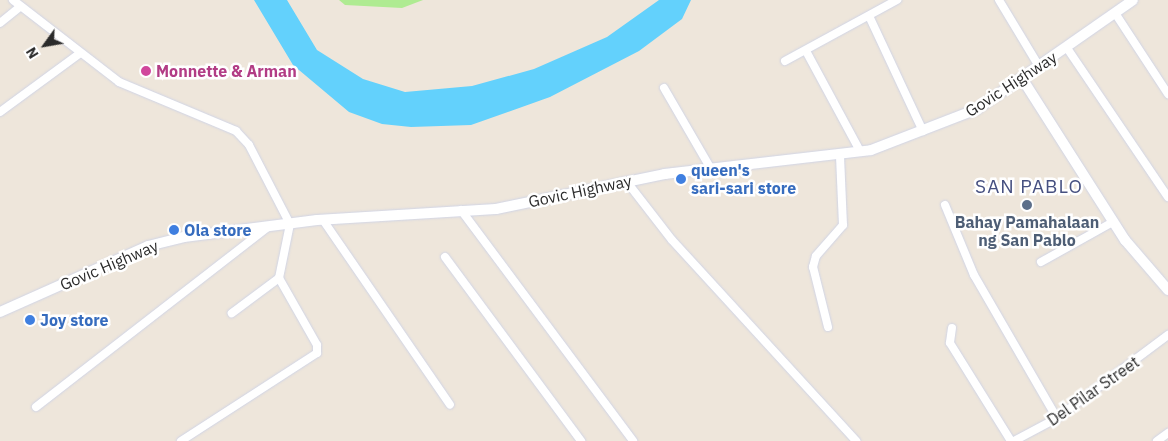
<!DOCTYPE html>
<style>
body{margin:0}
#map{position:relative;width:1168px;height:441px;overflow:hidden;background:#eee6db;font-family:"IBM Plex Sans",sans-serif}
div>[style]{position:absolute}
.green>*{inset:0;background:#afeb92}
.water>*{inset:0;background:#63d1fc}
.roads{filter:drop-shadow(0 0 1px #d0d4e5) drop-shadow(0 0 1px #d0d4e5)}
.minor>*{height:8px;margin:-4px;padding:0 4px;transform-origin:4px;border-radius:4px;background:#fff}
.secondary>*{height:10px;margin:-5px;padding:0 5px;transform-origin:5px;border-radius:5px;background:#fff}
.dots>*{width:14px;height:14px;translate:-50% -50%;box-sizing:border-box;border:2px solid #fff;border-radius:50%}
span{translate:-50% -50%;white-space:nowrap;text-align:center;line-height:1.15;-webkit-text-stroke:5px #fff;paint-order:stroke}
.hotel-label{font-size:16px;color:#b23c85;font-weight:700}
.left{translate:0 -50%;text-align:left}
.street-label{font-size:16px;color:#2b2b2b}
.shop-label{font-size:16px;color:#366cbe;font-weight:700}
.service-label{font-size:16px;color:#4e5e75;font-weight:700}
.quarter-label{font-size:19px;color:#465080;letter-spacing:1px}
.north{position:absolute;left:20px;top:20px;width:50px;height:50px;-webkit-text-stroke:4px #fff;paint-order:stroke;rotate:238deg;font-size:14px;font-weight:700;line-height:20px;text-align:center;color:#2b2b2b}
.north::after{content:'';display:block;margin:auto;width:18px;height:22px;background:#2b2b2b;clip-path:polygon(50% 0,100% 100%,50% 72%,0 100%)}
</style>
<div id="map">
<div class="green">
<i style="clip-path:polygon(339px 0,423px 0,402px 8px,345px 5px)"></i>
</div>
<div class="water">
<i style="clip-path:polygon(254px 0,287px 0,317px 50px,363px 79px,405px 92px,472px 86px,534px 69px,607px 37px,659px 0,691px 0,682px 19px,639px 51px,550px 97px,471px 125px,411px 127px,382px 124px,349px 112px,293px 65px)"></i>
</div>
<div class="roads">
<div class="minor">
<i style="left:13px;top:0;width:134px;rotate:37.7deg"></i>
<i style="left:119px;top:82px;width:127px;rotate:22.7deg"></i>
<i style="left:236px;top:131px;width:19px;rotate:47deg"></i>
<i style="left:249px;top:145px;width:89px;rotate:62.6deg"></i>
<i style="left:290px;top:224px;width:55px;rotate:101.5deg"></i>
<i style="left:279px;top:278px;width:59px;rotate:143.3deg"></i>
<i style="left:999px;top:0;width:79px;rotate:58.9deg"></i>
<i style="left:1115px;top:13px;width:97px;rotate:56.8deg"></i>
<i style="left:870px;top:18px;width:125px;rotate:64.9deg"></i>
<i style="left:0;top:23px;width:26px;rotate:-39deg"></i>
<i style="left:1067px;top:48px;width:180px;rotate:55.9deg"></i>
<i style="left:806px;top:51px;width:114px;rotate:61.6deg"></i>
<i style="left:785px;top:61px;width:128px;rotate:-28.6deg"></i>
<i style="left:664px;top:88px;width:94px;rotate:59.9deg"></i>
<i style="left:0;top:112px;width:98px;rotate:-36.3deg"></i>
<i style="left:627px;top:182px;width:73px;rotate:52.2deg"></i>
<i style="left:672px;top:240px;width:273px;rotate:47.5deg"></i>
<i style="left:945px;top:205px;width:76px;rotate:67.5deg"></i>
<i style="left:974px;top:275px;width:165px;rotate:59.9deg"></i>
<i style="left:461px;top:210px;width:288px;rotate:53.3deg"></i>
<i style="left:323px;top:220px;width:224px;rotate:55.5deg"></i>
<i style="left:445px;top:257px;width:229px;rotate:53.5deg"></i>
<i style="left:1041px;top:262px;width:82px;rotate:-29.1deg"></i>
<i style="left:828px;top:327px;width:62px;rotate:-104deg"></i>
<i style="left:813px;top:267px;width:11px;rotate:-75deg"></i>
<i style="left:816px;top:256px;width:41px;rotate:-48.9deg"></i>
<i style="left:843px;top:225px;width:70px;rotate:-92.5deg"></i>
<i style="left:952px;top:328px;width:15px;rotate:98deg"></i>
<i style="left:950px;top:343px;width:115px;rotate:58.1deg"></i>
<i style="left:36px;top:407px;width:295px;rotate:-37.8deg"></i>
<i style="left:181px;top:441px;width:162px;rotate:-32.9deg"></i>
<i style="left:317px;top:353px;width:8px;rotate:-90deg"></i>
<i style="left:317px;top:345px;width:77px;rotate:-119.6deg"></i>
<i style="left:1014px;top:441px;width:49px;rotate:-28.1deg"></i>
<i style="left:1057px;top:418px;width:139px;rotate:-36.8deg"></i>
<i style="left:1157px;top:441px;width:14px;rotate:-36deg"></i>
</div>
<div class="secondary">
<i style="left:1023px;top:80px;width:190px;rotate:57.5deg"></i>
<i style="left:1125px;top:240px;width:66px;rotate:49.3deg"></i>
<i style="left:0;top:312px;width:162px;rotate:-24deg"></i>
<i style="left:148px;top:246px;width:37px;rotate:-14deg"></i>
<i style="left:184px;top:237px;width:134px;rotate:-7.3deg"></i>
<i style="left:317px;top:220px;width:179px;rotate:-3.5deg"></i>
<i style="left:496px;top:209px;width:173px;rotate:-11.7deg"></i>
<i style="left:665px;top:174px;width:207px;rotate:-6.6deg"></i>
<i style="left:871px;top:150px;width:114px;rotate:-21.1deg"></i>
<i style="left:977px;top:109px;width:190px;rotate:-34.9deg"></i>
</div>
</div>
<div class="dots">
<i style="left:146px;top:71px;background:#d1479c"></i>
<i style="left:681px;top:179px;background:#3f7fe0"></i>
<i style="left:1027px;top:205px;background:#5c6f8a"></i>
<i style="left:174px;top:230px;background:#3f7fe0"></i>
<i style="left:30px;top:320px;background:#3f7fe0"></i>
</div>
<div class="hotel-label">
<span class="left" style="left:156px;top:71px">Monnette &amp; Arman</span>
</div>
<div class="street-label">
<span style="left:1011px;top:84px;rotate:-33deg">Govic Highway</span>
<span style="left:580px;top:191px;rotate:-12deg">Govic Highway</span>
<span style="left:109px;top:265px;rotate:-23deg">Govic Highway</span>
<span style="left:1093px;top:391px;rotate:-35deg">Del Pilar Street</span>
</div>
<div class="shop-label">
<span class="left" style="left:691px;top:179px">queen's<br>sari-sari store</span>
<span class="left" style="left:184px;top:230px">Ola store</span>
<span class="left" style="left:40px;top:320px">Joy store</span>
</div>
<div class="service-label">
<span style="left:1027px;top:231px">Bahay Pamahalaan<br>ng San Pablo</span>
</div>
<div class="quarter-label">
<span style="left:1029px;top:187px">SAN PABLO</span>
</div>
<div class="north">N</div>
</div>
